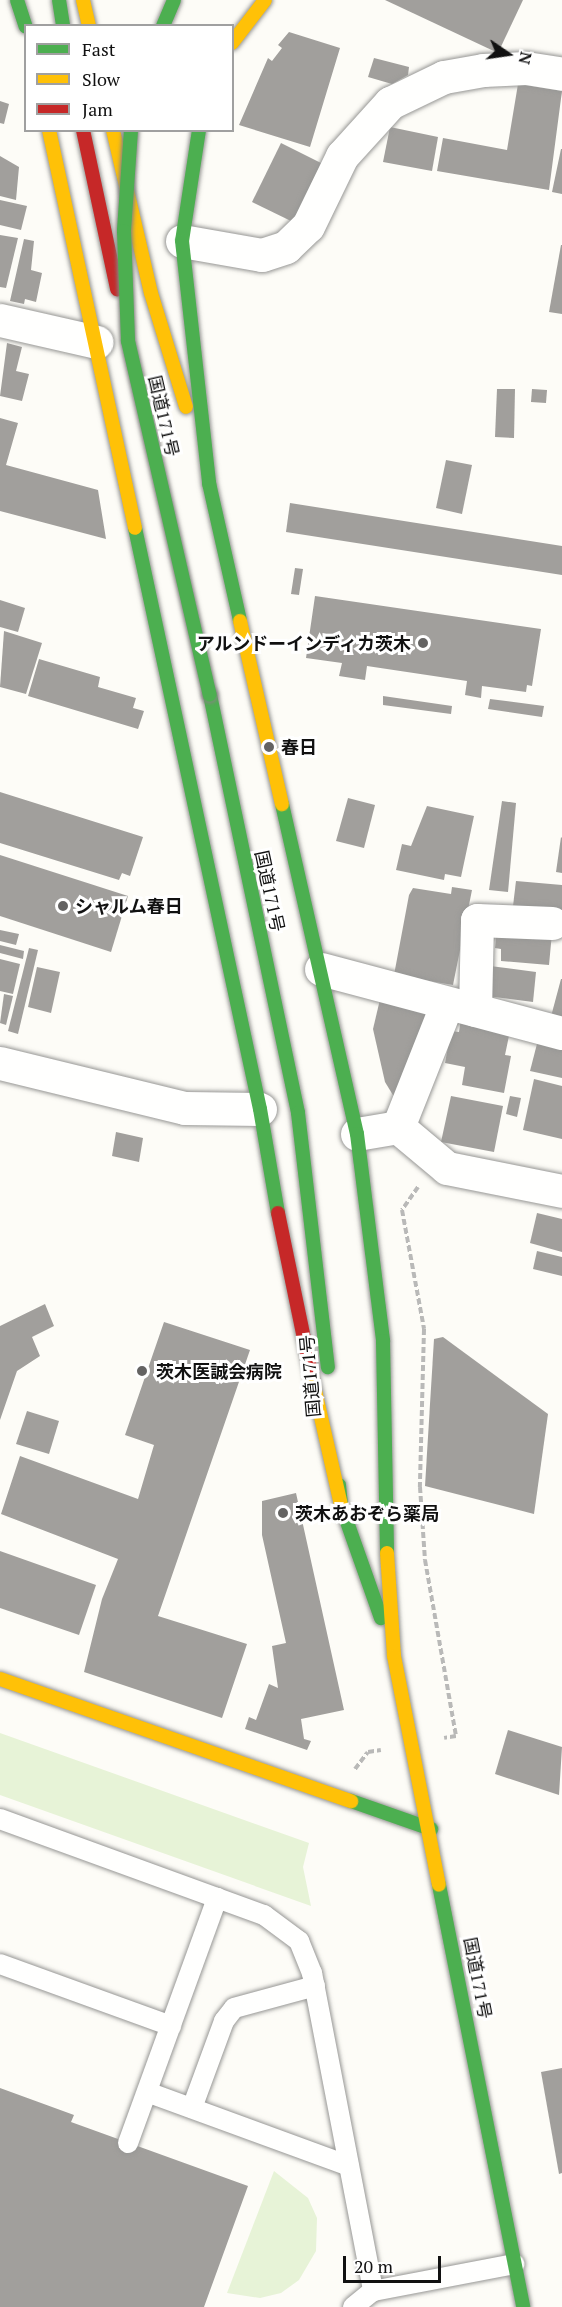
<!DOCTYPE html>
<meta charset="utf-8">
<style>
body{margin:0}
#map{position:relative;width:562px;height:2307px;overflow:hidden;background:#fdfcf7;font-family:"PT Serif","Noto Sans JP",serif}
div>[style]{position:absolute}
.green>*{inset:0;background:#e7f3d7}
.building>*{inset:0;background:#a19f9c}
.path>*{height:4px;margin-top:-2px;transform-origin:0;background:repeating-linear-gradient(90deg,#b9b9b8 0 6px,transparent 0 9px)}
.roads{filter:drop-shadow(0 0 2px #979795) drop-shadow(0 0 2px #979795)}
.lane>*{height:20px;margin:-10px;padding:0 10px;transform-origin:10px;border-radius:10px;background:#fffffe}
.street>*{height:33px;margin:-16.5px;padding:0 16.5px;transform-origin:16.5px;border-radius:16.5px;background:#fffffe}
.fast>*{height:14px;margin:-7px;padding:0 7px;transform-origin:7px;border-radius:7px;background:#4caf50}
.slow>*{height:14px;margin:-7px;padding:0 7px;transform-origin:7px;border-radius:7px;background:#ffc107}
.jam>*{height:14px;margin:-7px;padding:0 7px;transform-origin:7px;border-radius:7px;background:#c62828}
.bridges{filter:drop-shadow(0 0 2px #858482) drop-shadow(0 0 2px #858482)}
.fast-bridge>*{height:14px;margin:-7px;padding:0 7px;transform-origin:7px;border-radius:7px;background:#4caf50}
.dots>*{width:16px;height:16px;translate:-50% -50%;box-sizing:border-box;border:3px solid #fff;border-radius:50%}
span{translate:-50% -50%;white-space:nowrap;text-align:center;line-height:1.15;-webkit-text-stroke:6px #fff;paint-order:stroke}
.street-label{font-size:18px;color:#111}
.poi-label{font-size:18px;color:#111;font-weight:700}
.right{translate:-100% -50%;text-align:right}
.left{translate:0 -50%;text-align:left}
.legend{position:absolute;left:24px;top:24px;width:210px;height:108px;box-sizing:border-box;background:#fff;border:2px solid #a0a0a0;margin:0;padding:8px 10px;list-style:none;font-size:18px;color:#111}
.legend li{display:flex;align-items:center;gap:12px;height:30px}
.legend b{width:30px;border:2px solid #a0a0a0}
.north{position:absolute;left:478px;top:24px;width:60px;height:60px;-webkit-text-stroke:4px #fff;paint-order:stroke;rotate:103deg;font-size:16px;font-weight:700;line-height:24px;text-align:center;color:#111}
.north::after{content:'';display:block;margin:auto;width:21px;height:27px;background:#111;clip-path:polygon(50% 0,100% 100%,50% 72%,0 100%)}
.scale{position:absolute;left:343px;top:2256px;width:98px;height:27px;box-sizing:border-box;border:3px solid #111;border-top:0;padding-left:8px;font-size:18px;line-height:21px;white-space:nowrap;color:#111;-webkit-text-stroke:4px #fff;paint-order:stroke}
</style>
<div id="map">
<div class="green">
<i style="clip-path:polygon(0 1733px,309px 1843px,303px 1867px,311px 1906px,0 1795px)"></i>
<i style="clip-path:polygon(274px 2171px,308px 2198px,317px 2218px,316px 2251px,299px 2280px,281px 2293px,260px 2298px,227px 2293px)"></i>
</div>
<div class="building">
<i style="clip-path:polygon(385px 0,523px 0,498px 53px)"></i>
<i style="clip-path:polygon(289px 32px,340px 48px,310px 147px,239px 125px,268px 58px,272px 61px,282px 48px,278px 45px)"></i>
<i style="clip-path:polygon(374px 58px,409px 67px,408px 75px,392px 84px,368px 77px)"></i>
<i style="clip-path:polygon(518px 84px,562px 91px,549px 190px,437px 171px,443px 138px,507px 150px)"></i>
<i style="clip-path:polygon(0 101px,9px 104px,4px 124px,0 123px)"></i>
<i style="clip-path:polygon(390px 127px,438px 137px,432px 171px,383px 162px)"></i>
<i style="clip-path:polygon(281px 143px,323px 164px,293px 222px,252px 202px)"></i>
<i style="clip-path:polygon(561px 149px,562px 149px,562px 194px,552px 192px)"></i>
<i style="clip-path:polygon(0 156px,19px 167px,16px 200px,0 196px)"></i>
<i style="clip-path:polygon(0 200px,27px 206px,21px 230px,0 225px)"></i>
<i style="clip-path:polygon(0 235px,18px 238px,6px 288px,0 287px)"></i>
<i style="clip-path:polygon(24px 239px,34px 241px,31px 270px,42px 273px,36px 302px,25px 299px,24px 304px,10px 301px)"></i>
<i style="clip-path:polygon(561px 245px,562px 245px,562px 314px,549px 312px)"></i>
<i style="clip-path:polygon(7px 343px,22px 347px,16px 371px,29px 374px,22px 401px,0 396px)"></i>
<i style="clip-path:polygon(497px 389px,515px 389px,514px 438px,495px 437px)"></i>
<i style="clip-path:polygon(532px 389px,547px 390px,546px 403px,531px 402px)"></i>
<i style="clip-path:polygon(0 418px,18px 423px,6px 465px,98px 490px,106px 539px,0 511px)"></i>
<i style="clip-path:polygon(446px 460px,472px 465px,462px 514px,436px 508px)"></i>
<i style="clip-path:polygon(290px 503px,562px 546px,562px 575px,286px 532px)"></i>
<i style="clip-path:polygon(295px 568px,303px 569px,299px 595px,291px 594px)"></i>
<i style="clip-path:polygon(315px 596px,541px 629px,532px 686px,527px 685px,526px 692px,482px 686px,481px 698px,465px 695px,467px 681px,367px 666px,365px 680px,339px 676px,342px 663px,306px 658px)"></i>
<i style="clip-path:polygon(0 600px,25px 608px,18px 632px,0 627px)"></i>
<i style="clip-path:polygon(4px 631px,42px 643px,26px 694px,0 687px)"></i>
<i style="clip-path:polygon(39px 659px,100px 677px,98px 687px,136px 698px,133px 708px,144px 711px,138px 729px,28px 696px)"></i>
<i style="clip-path:polygon(383px 696px,452px 706px,451px 714px,383px 705px)"></i>
<i style="clip-path:polygon(490px 699px,544px 706px,542px 717px,488px 709px)"></i>
<i style="clip-path:polygon(0 792px,143px 837px,130px 876px,122px 873px,119px 880px,0 843px)"></i>
<i style="clip-path:polygon(348px 798px,375px 805px,364px 848px,336px 841px)"></i>
<i style="clip-path:polygon(502px 801px,516px 803px,508px 892px,489px 890px)"></i>
<i style="clip-path:polygon(427px 806px,474px 816px,461px 877px,445px 874px,444px 880px,396px 870px,402px 844px,411px 846px)"></i>
<i style="clip-path:polygon(561px 837px,562px 838px,562px 873px,556px 872px)"></i>
<i style="clip-path:polygon(0 855px,128px 896px,111px 952px,0 916px)"></i>
<i style="clip-path:polygon(516px 881px,562px 885px,562px 911px,513px 906px)"></i>
<i style="clip-path:polygon(452px 887px,472px 890px,453px 985px,394px 975px,409px 895px,413px 888px,451px 894px)"></i>
<i style="clip-path:polygon(497px 928px,552px 933px,549px 965px,501px 961px,501px 949px,495px 948px)"></i>
<i style="clip-path:polygon(0 930px,19px 934px,16px 945px,0 941px)"></i>
<i style="clip-path:polygon(0 945px,24px 951px,23px 959px,0 953px)"></i>
<i style="clip-path:polygon(29px 948px,38px 950px,18px 1034px,8px 1031px)"></i>
<i style="clip-path:polygon(0 959px,20px 964px,13px 994px,0 991px)"></i>
<i style="clip-path:polygon(490px 966px,536px 972px,533px 1002px,487px 996px)"></i>
<i style="clip-path:polygon(37px 967px,60px 972px,51px 1013px,28px 1007px)"></i>
<i style="clip-path:polygon(561px 979px,562px 979px,562px 1027px,549px 1024px)"></i>
<i style="clip-path:polygon(382px 991px,433px 1005px,399px 1105px,385px 1082px,373px 1029px)"></i>
<i style="clip-path:polygon(4px 994px,13px 996px,6px 1025px,0 1023px)"></i>
<i style="clip-path:polygon(461px 1018px,510px 1031px,505px 1055px,511px 1056px,504px 1093px,462px 1085px,465px 1067px,445px 1063px,451px 1031px,459px 1032px)"></i>
<i style="clip-path:polygon(539px 1036px,562px 1042px,562px 1078px,530px 1071px)"></i>
<i style="clip-path:polygon(534px 1079px,562px 1086px,562px 1139px,523px 1130px)"></i>
<i style="clip-path:polygon(451px 1096px,503px 1106px,494px 1152px,441px 1142px)"></i>
<i style="clip-path:polygon(510px 1096px,521px 1098px,517px 1117px,506px 1114px)"></i>
<i style="clip-path:polygon(116px 1132px,143px 1138px,139px 1162px,112px 1156px)"></i>
<i style="clip-path:polygon(537px 1213px,562px 1219px,562px 1252px,530px 1243px)"></i>
<i style="clip-path:polygon(537px 1251px,562px 1257px,562px 1276px,533px 1269px)"></i>
<i style="clip-path:polygon(45px 1304px,54px 1326px,32px 1337px,40px 1356px,17px 1371px,0 1420px,0 1326px)"></i>
<i style="clip-path:polygon(164px 1322px,250px 1350px,158px 1616px,247px 1644px,222px 1718px,84px 1672px,102px 1599px,118px 1559px,1px 1514px,20px 1456px,138px 1499px,154px 1445px,125px 1435px)"></i>
<i style="clip-path:polygon(443px 1337px,548px 1414px,534px 1514px,425px 1486px,434px 1339px)"></i>
<i style="clip-path:polygon(27px 1411px,59px 1421px,49px 1454px,16px 1444px)"></i>
<i style="clip-path:polygon(296px 1493px,344px 1710px,301px 1719px,304px 1739px,311px 1741px,307px 1750px,245px 1729px,249px 1717px,256px 1720px,269px 1684px,278px 1688px,272px 1646px,286px 1643px,262px 1535px,262px 1501px)"></i>
<i style="clip-path:polygon(0 1551px,96px 1585px,79px 1635px,0 1608px)"></i>
<i style="clip-path:polygon(508px 1730px,562px 1747px,559px 1795px,495px 1774px)"></i>
<i style="clip-path:polygon(562px 2068px,562px 2173px,559px 2174px,541px 2072px)"></i>
<i style="clip-path:polygon(0 2088px,74px 2115px,71px 2122px,248px 2186px,204px 2307px,0 2307px)"></i>
</div>
<div class="path">
<i style="left:418px;top:1187px;width:28px;rotate:125deg"></i>
<i style="left:402px;top:1210px;width:121px;rotate:79.5deg"></i>
<i style="left:424px;top:1329px;width:158px;rotate:91.5deg"></i>
<i style="left:420px;top:1487px;width:73px;rotate:86.1deg"></i>
<i style="left:425px;top:1560px;width:179px;rotate:80deg"></i>
<i style="left:456px;top:1736px;width:12px;rotate:171deg"></i>
<i style="left:355px;top:1769px;width:21px;rotate:-53deg"></i>
<i style="left:368px;top:1752px;width:13px;rotate:-9deg"></i>
</div>
<div class="roads">
<div class="lane">
<i style="left:0;top:1819px;width:281px;rotate:20deg"></i>
<i style="left:264px;top:1915px;width:44px;rotate:36.6deg"></i>
<i style="left:299px;top:1941px;width:35px;rotate:68deg"></i>
<i style="left:312px;top:1973px;width:324px;rotate:79.1deg"></i>
<i style="left:0;top:1964px;width:182px;rotate:19.9deg"></i>
<i style="left:147px;top:2092px;width:215px;rotate:20.1deg"></i>
<i style="left:192px;top:2108px;width:93px;rotate:-69.8deg"></i>
<i style="left:224px;top:2021px;width:16px;rotate:-52deg"></i>
<i style="left:234px;top:2008px;width:84px;rotate:-15.2deg"></i>
<i style="left:128px;top:2143px;width:261px;rotate:-70deg"></i>
<i style="left:353px;top:2307px;width:26px;rotate:-39deg"></i>
<i style="left:373px;top:2291px;width:144px;rotate:-10.8deg"></i>
</div>
<div class="street">
<i style="left:182px;top:241px;width:81px;rotate:9.9deg"></i>
<i style="left:262px;top:255px;width:25px;rotate:-18deg"></i>
<i style="left:286px;top:247px;width:30px;rotate:-44deg"></i>
<i style="left:308px;top:226px;width:78px;rotate:-64.1deg"></i>
<i style="left:342px;top:156px;width:72px;rotate:-47.8deg"></i>
<i style="left:390px;top:103px;width:60px;rotate:-25.7deg"></i>
<i style="left:444px;top:77px;width:40px;rotate:-10deg"></i>
<i style="left:483px;top:70px;width:43px;rotate:-2.7deg"></i>
<i style="left:526px;top:68px;width:36px;rotate:9deg"></i>
<i style="left:0;top:320px;width:99px;rotate:12.8deg"></i>
<i style="left:321px;top:969px;width:249px;rotate:14.9deg"></i>
<i style="left:475px;top:1010px;width:90px;rotate:-88.7deg"></i>
<i style="left:477px;top:920px;width:75px;rotate:2.3deg"></i>
<i style="left:0;top:1063px;width:190px;rotate:13.7deg"></i>
<i style="left:185px;top:1108px;width:75px;rotate:0.8deg"></i>
<i style="left:398px;top:1127px;width:133px;rotate:-68.4deg"></i>
<i style="left:357px;top:1134px;width:42px;rotate:-9.7deg"></i>
<i style="left:398px;top:1127px;width:64px;rotate:39.9deg"></i>
<i style="left:447px;top:1168px;width:117px;rotate:11.3deg"></i>
</div>
<div class="fast">
<i style="left:17px;top:0;width:28px;rotate:72deg"></i>
<i style="left:59px;top:0;width:26px;rotate:81deg"></i>
<i style="left:163px;top:26px;width:28px;rotate:-67deg"></i>
<i style="left:199px;top:130px;width:112px;rotate:98.7deg"></i>
<i style="left:182px;top:241px;width:244px;rotate:83.6deg"></i>
<i style="left:209px;top:483px;width:141px;rotate:77.3deg"></i>
<i style="left:135px;top:528px;width:594px;rotate:77.86deg"></i>
<i style="left:260px;top:1109px;width:106px;rotate:80.2deg"></i>
<i style="left:210px;top:695px;width:427px;rotate:78.1deg"></i>
<i style="left:298px;top:1113px;width:256px;rotate:83.3deg"></i>
<i style="left:282px;top:804px;width:338px;rotate:77.2deg"></i>
<i style="left:357px;top:1134px;width:209px;rotate:82.8deg"></i>
<i style="left:383px;top:1341px;width:212px;rotate:88.9deg"></i>
<i style="left:339px;top:1485px;width:20px;rotate:84deg"></i>
<i style="left:341px;top:1505px;width:120px;rotate:70.5deg"></i>
<i style="left:351px;top:1801px;width:85px;rotate:19.3deg"></i>
<i style="left:439px;top:1885px;width:430px;rotate:78.7deg"></i>
</div>
<div class="slow">
<i style="left:83px;top:0;width:27px;rotate:77deg"></i>
<i style="left:232px;top:43px;width:54px;rotate:-52.5deg"></i>
<i style="left:49px;top:130px;width:407px;rotate:77.8deg"></i>
<i style="left:113px;top:130px;width:167px;rotate:76.9deg"></i>
<i style="left:151px;top:293px;width:119px;rotate:72.9deg"></i>
<i style="left:240px;top:621px;width:188px;rotate:77.1deg"></i>
<i style="left:311px;top:1373px;width:135px;rotate:77.2deg"></i>
<i style="left:387px;top:1553px;width:103px;rotate:86.1deg"></i>
<i style="left:394px;top:1656px;width:233px;rotate:78.9deg"></i>
<i style="left:0;top:1679px;width:372px;rotate:19.2deg"></i>
</div>
<div class="jam">
<i style="left:83px;top:130px;width:163px;rotate:77.9deg"></i>
<i style="left:278px;top:1213px;width:163px;rotate:78.3deg"></i>
</div>
</div>
<div class="bridges">
<div class="fast-bridge">
<i style="left:131px;top:130px;width:101px;rotate:94deg"></i>
<i style="left:124px;top:231px;width:110px;rotate:87.9deg"></i>
<i style="left:128px;top:341px;width:363px;rotate:77deg"></i>
</div>
</div>
<div class="dots">
<i style="left:423px;top:643px;background:#646362"></i>
<i style="left:269px;top:747px;background:#646362"></i>
<i style="left:63px;top:906px;background:#646362"></i>
<i style="left:142px;top:1371px;background:#646362"></i>
<i style="left:283px;top:1513px;background:#646362"></i>
</div>
<div class="street-label">
<span style="left:164px;top:416px;rotate:77deg">国道171号</span>
<span style="left:270px;top:891px;rotate:78deg">国道171号</span>
<span style="left:310px;top:1376px;rotate:-95deg">国道171号</span>
<span style="left:478px;top:1978px;rotate:79deg">国道171号</span>
</div>
<div class="poi-label">
<span class="right" style="left:411px;top:643px">アルンドーインディカ茨木</span>
<span class="left" style="left:281px;top:747px">春日</span>
<span class="left" style="left:75px;top:906px">シャルム春日</span>
<span class="left" style="left:156px;top:1371px">茨木医誠会病院</span>
<span class="left" style="left:295px;top:1513px">茨木あおぞら薬局</span>
</div>
<ul class="legend">
<li><b style="height:8px;background:#4caf50"></b>Fast</li>
<li><b style="height:8px;background:#ffc107"></b>Slow</li>
<li><b style="height:8px;background:#c62828"></b>Jam</li>
</ul>
<div class="north">N</div>
<div class="scale">20 m</div>
</div>
